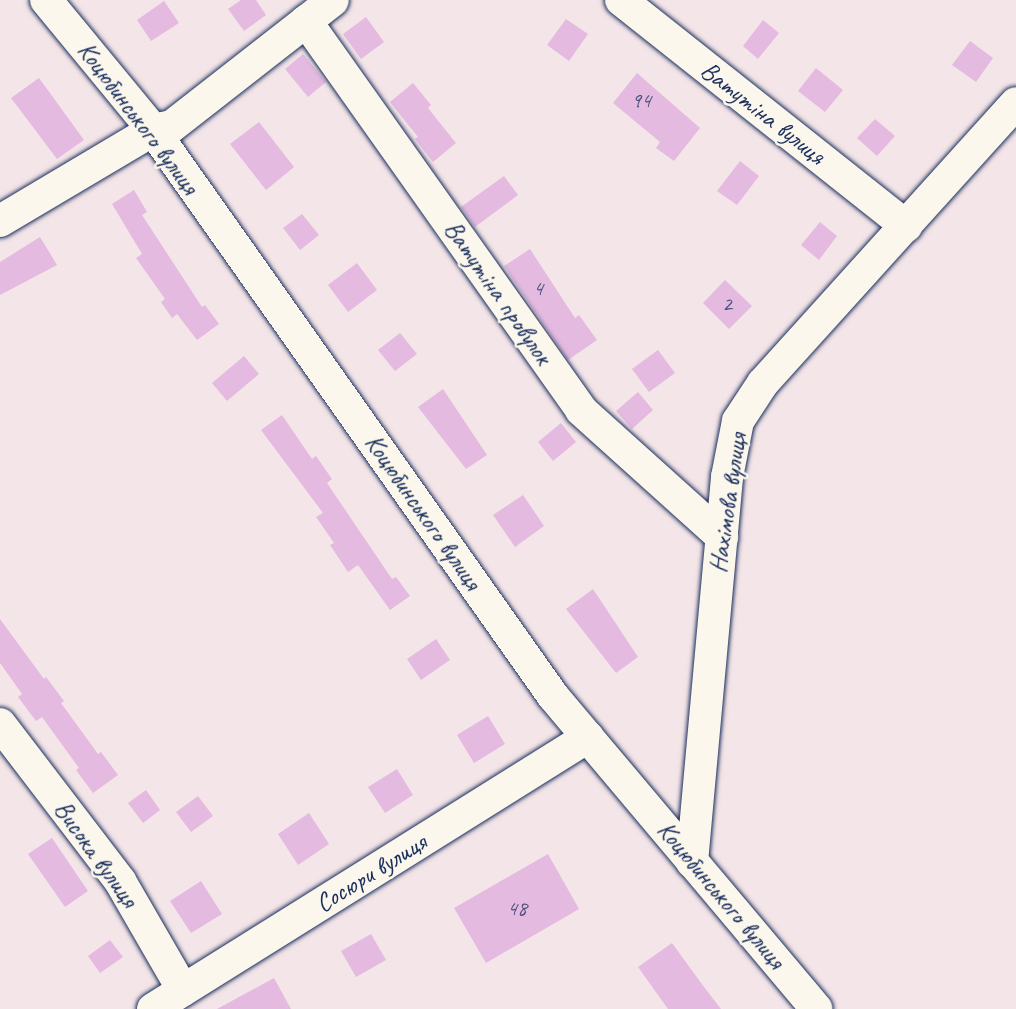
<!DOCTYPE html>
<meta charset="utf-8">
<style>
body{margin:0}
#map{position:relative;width:1016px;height:1009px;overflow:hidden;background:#f4e5e8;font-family:Caveat,sans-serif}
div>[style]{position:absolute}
.building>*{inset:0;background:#e4bae0}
.roads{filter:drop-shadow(0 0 2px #1b2f5e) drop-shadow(0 0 2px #1b2f5e)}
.minor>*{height:32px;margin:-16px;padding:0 16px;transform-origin:16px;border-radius:16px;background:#fbf7ec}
span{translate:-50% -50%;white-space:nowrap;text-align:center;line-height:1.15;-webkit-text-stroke:5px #fbf7ec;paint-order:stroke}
.number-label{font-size:22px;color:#4d527e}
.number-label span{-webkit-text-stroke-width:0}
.street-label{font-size:26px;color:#1b2f5e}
</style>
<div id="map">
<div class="building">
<i style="clip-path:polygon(241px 0,256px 0,266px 15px,244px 31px,228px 9px)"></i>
<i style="clip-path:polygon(164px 1px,179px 23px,151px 41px,137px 20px)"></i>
<i style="clip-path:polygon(366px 17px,384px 42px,361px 59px,343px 34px)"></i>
<i style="clip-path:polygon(566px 19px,588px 34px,569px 61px,547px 45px)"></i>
<i style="clip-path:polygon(763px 20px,779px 33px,758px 59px,743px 46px)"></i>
<i style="clip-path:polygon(970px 41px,993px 58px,976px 82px,952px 65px)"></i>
<i style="clip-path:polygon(303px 54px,326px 82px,308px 97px,285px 69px)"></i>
<i style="clip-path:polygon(816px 68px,843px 90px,825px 112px,798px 91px)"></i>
<i style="clip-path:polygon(637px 73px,700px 128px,674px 161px,656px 148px,660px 142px,613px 103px)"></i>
<i style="clip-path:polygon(39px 78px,84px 140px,57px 159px,11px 98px)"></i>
<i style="clip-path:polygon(413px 83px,431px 105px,428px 108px,456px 143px,433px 162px,415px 139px,418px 137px,390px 102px)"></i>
<i style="clip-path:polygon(875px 119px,895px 136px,877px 156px,857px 138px)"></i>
<i style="clip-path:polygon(259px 122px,294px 167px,266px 190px,230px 144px)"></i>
<i style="clip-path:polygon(740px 161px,759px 176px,737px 205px,717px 191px)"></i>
<i style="clip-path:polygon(504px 176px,518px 195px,475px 227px,461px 207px)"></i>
<i style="clip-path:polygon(134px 190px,147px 212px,142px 215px,202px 307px,205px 305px,219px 324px,197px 340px,177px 314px,172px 318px,161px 302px,165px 299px,136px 258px,142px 254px,112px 204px)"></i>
<i style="clip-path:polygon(302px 214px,319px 235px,300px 250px,283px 228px)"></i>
<i style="clip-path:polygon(820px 222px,837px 236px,819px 260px,801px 245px)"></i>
<i style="clip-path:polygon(40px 237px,57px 265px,0 295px,0 262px)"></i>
<i style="clip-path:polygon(530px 249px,575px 318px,579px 315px,597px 340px,568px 360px,504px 266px)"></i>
<i style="clip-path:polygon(357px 263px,377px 290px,348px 312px,328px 285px)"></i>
<i style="clip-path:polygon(725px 280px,752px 306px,729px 329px,703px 303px)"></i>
<i style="clip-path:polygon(400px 333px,417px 354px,395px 371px,378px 350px)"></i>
<i style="clip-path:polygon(658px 350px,675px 373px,649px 392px,632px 369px)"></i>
<i style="clip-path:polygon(244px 356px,259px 374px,227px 401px,212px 383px)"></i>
<i style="clip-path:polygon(443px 389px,487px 455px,466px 469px,418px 407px)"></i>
<i style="clip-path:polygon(638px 392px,653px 410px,632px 429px,616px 411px)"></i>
<i style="clip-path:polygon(282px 415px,312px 459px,316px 456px,332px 479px,327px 483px,392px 579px,396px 577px,410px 596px,390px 610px,358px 565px,348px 572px,330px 545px,334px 543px,316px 517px,323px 513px,261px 430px)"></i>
<i style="clip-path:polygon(561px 423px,576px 442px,553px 461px,538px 442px)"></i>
<i style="clip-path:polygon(523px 495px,544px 526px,515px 547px,493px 515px)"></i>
<i style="clip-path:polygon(593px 589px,638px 657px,616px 673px,566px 609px)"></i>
<i style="clip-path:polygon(0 619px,44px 679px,46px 677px,64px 701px,61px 703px,98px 754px,101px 752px,118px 775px,93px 793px,76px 770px,79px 768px,42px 717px,36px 721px,18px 697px,22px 694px,0 663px)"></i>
<i style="clip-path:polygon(436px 639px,450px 660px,421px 680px,407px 659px)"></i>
<i style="clip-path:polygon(488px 716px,505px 744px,474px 763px,457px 735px)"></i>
<i style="clip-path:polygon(397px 769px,413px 795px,385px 813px,368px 787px)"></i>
<i style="clip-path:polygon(146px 790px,160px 810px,143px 823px,128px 803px)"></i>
<i style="clip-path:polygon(198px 796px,213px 816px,191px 832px,176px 812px)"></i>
<i style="clip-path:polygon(309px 813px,329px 844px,298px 865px,278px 834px)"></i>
<i style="clip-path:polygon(52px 838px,88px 891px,65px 907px,28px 854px)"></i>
<i style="clip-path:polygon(548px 854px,579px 909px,486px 963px,454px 908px)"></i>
<i style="clip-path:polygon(201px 881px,222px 914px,191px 933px,170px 901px)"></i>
<i style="clip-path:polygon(371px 934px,386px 960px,356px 977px,341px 951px)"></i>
<i style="clip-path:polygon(110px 940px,123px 957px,100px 973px,88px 956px)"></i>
<i style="clip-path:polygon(672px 943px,704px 987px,721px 1009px,668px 1009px,638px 967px)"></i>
<i style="clip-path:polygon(274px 978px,291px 1009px,217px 1009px)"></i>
</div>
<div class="roads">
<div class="minor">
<i style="left:46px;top:0;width:168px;rotate:50.5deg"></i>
<i style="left:153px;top:130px;width:693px;rotate:54.75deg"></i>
<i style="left:553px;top:696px;width:409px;rotate:49.9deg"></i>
<i style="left:621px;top:0;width:364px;rotate:38.4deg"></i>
<i style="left:306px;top:21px;width:476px;rotate:54.7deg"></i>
<i style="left:581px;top:410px;width:190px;rotate:42deg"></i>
<i style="left:0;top:221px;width:178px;rotate:-30.7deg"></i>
<i style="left:153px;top:130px;width:19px;rotate:-12deg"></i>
<i style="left:172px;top:126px;width:204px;rotate:-38deg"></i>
<i style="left:0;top:724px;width:198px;rotate:52.6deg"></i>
<i style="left:120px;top:881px;width:126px;rotate:60deg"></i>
<i style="left:692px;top:862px;width:387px;rotate:-84.8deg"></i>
<i style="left:727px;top:477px;width:57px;rotate:-78.9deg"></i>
<i style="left:738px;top:421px;width:45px;rotate:-56.7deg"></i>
<i style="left:763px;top:383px;width:377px;rotate:-47.9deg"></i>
<i style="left:153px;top:1009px;width:513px;rotate:-32.02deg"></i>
</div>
</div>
<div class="number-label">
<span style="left:641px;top:101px">94</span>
<span style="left:538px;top:289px">4</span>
<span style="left:727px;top:305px">2</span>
<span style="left:517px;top:909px">48</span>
</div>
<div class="street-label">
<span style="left:763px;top:113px;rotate:38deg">Ватутіна вулиця</span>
<span style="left:138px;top:118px;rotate:53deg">Коцюбинського вулиця</span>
<span style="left:498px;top:293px;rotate:55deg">Ватутіна провулок</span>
<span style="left:728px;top:503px;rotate:-82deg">Нахімова вулиця</span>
<span style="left:423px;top:512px;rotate:55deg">Коцюбинського вулиця</span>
<span style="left:96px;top:854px;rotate:54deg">Висока вулиця</span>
<span style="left:371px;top:873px;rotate:-32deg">Сосюри вулиця</span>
<span style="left:721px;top:895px;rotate:50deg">Коцюбинського вулиця</span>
</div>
</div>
